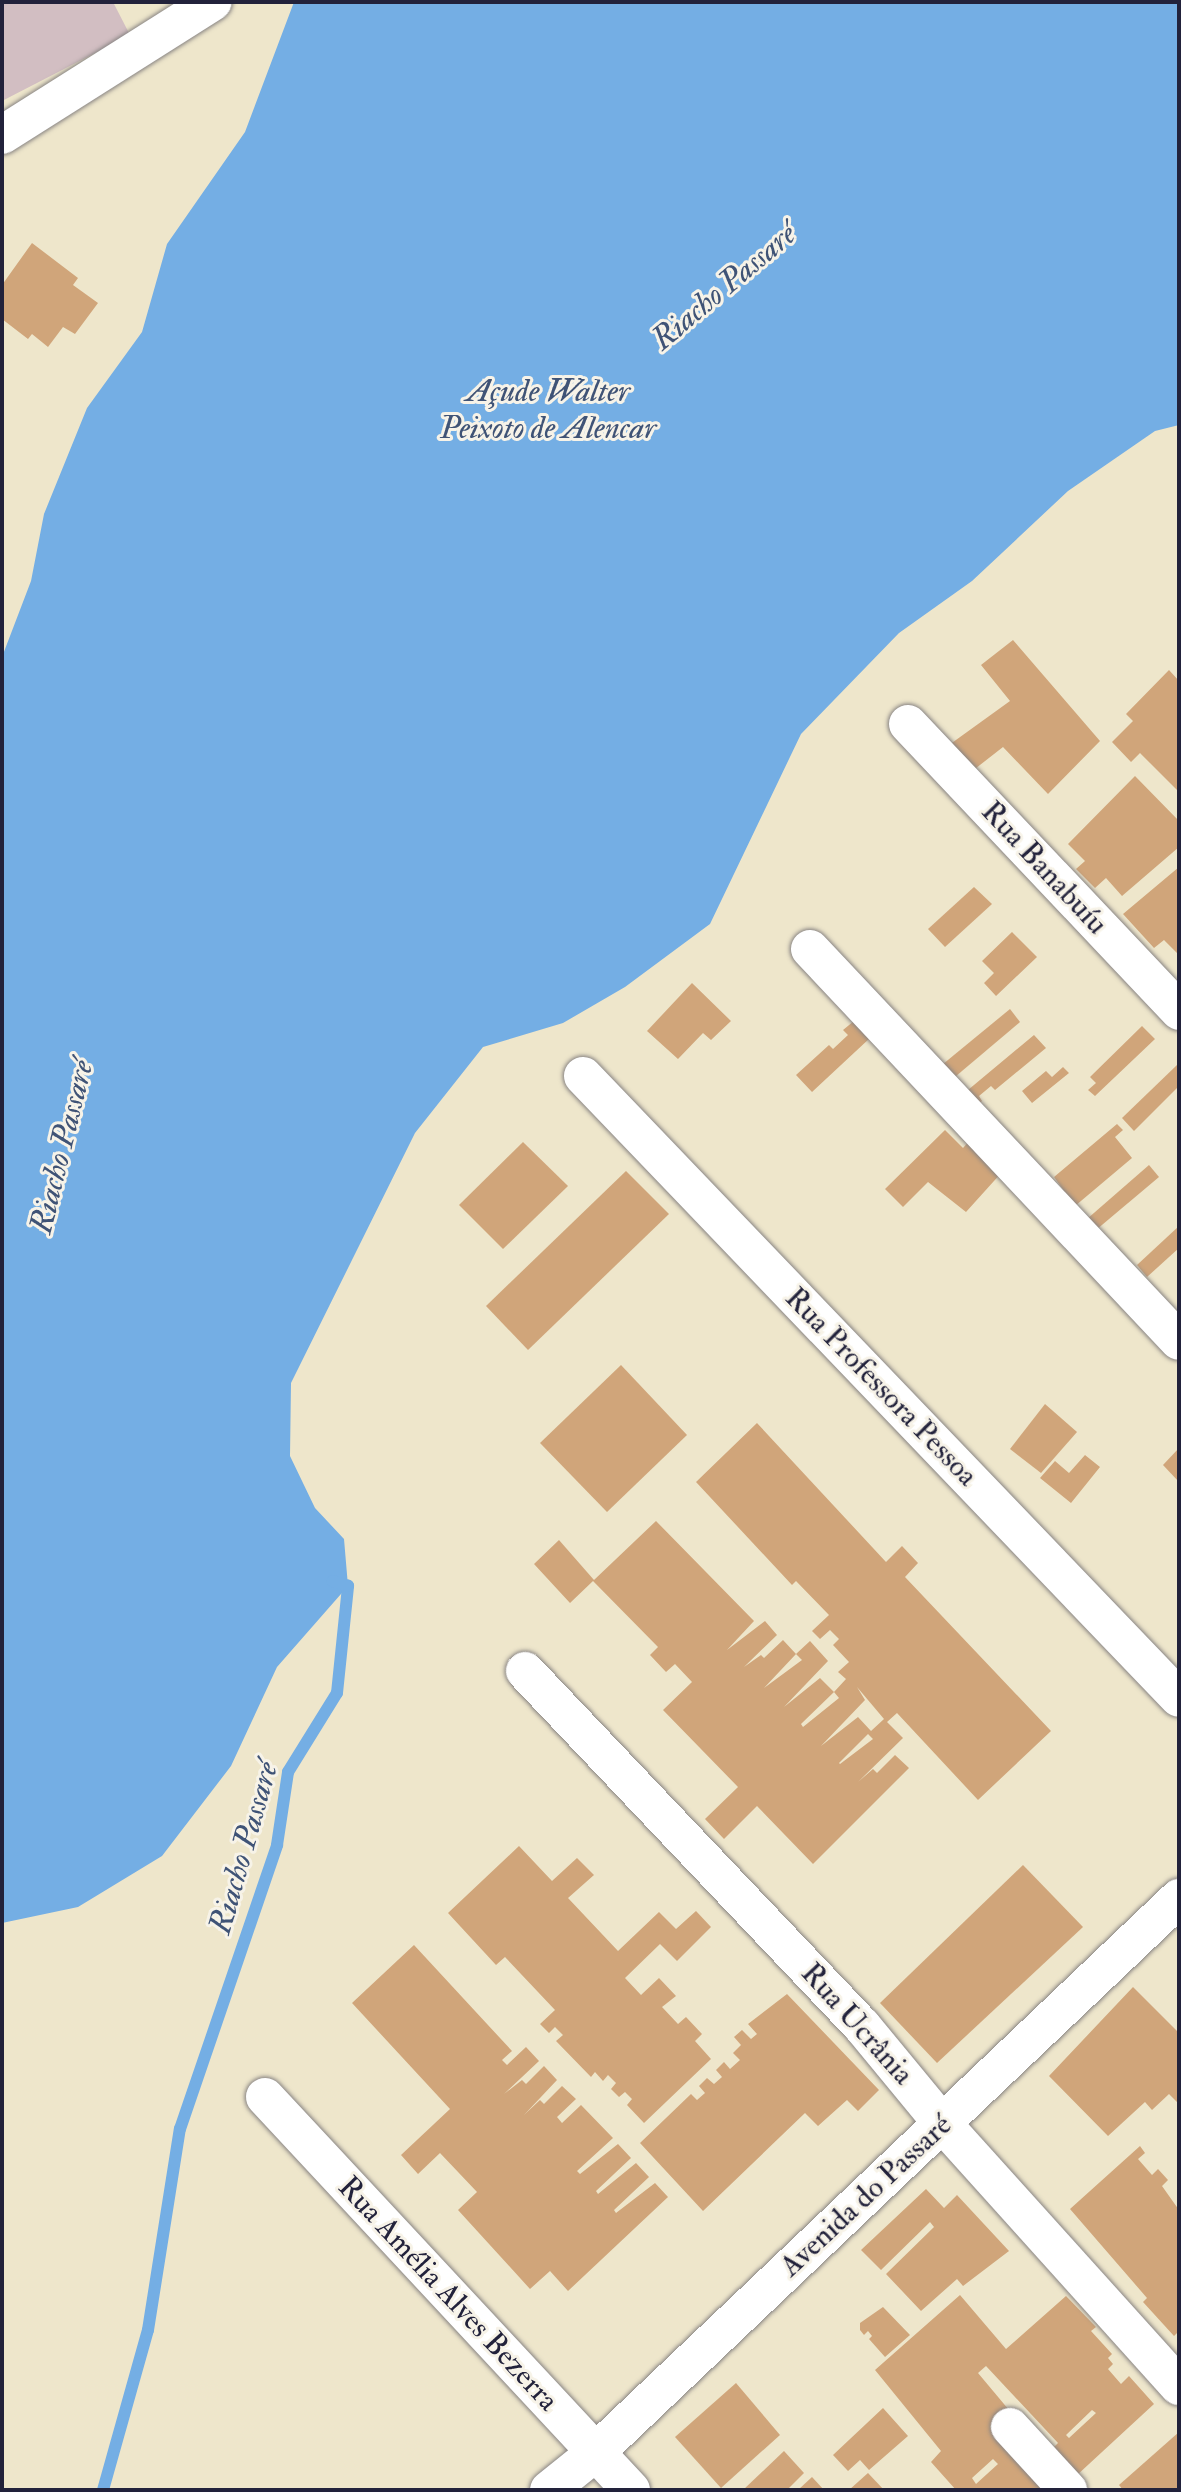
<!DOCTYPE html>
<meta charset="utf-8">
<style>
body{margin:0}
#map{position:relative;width:1181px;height:2492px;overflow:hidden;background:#eee6cb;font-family:"IM FELL Double Pica",serif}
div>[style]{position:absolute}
.industrial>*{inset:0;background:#d2bec2}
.water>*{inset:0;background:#74aee4}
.stream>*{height:12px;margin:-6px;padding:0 6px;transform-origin:6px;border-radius:6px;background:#74aee4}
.building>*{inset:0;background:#d0a57a}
.roads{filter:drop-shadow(0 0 2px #888483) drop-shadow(0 0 2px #888483)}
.street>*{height:38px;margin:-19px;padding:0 19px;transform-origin:19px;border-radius:19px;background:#fff}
.secondary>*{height:38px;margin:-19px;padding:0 19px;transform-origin:19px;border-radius:19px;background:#fff}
span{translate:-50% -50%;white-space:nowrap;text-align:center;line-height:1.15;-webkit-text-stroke:6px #f7f3e8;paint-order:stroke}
.street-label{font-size:30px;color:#22223b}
.water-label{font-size:32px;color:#3f5376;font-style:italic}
.frame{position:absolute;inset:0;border:4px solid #22223b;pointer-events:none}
</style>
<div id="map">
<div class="industrial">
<i style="clip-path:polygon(2px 2px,113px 2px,130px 35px,2px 101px)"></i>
</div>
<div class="water">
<i style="clip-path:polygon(294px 2px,1179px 2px,1179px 425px,1155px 431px,1068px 491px,972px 581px,899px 633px,801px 734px,710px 924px,625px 987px,563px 1023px,483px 1047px,415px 1133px,291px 1383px,290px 1456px,315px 1508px,344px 1539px,348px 1586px,277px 1667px,231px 1766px,162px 1856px,78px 1907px,2px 1923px,2px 657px,31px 581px,44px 514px,87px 408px,142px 332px,167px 244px,245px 132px)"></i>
</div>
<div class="stream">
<i style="left:103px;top:2490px;width:166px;rotate:-74.3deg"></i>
<i style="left:148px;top:2330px;width:204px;rotate:-81deg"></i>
<i style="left:180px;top:2129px;width:300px;rotate:-71.1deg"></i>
<i style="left:277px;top:1845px;width:74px;rotate:-81.4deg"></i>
<i style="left:288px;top:1772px;width:93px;rotate:-58.2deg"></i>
<i style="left:337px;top:1693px;width:108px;rotate:-84.1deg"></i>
<i style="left:348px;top:1586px;width:16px;rotate:-162deg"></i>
</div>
<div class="building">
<i style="clip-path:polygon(32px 243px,78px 278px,73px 285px,98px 303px,75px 334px,63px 327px,48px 347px,32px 334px,28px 339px,2px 319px,2px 285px)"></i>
<i style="clip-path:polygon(1013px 640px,1100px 741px,1048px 794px,1003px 747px,971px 772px,949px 745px,1010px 701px,981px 665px)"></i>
<i style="clip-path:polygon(1169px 670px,1179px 681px,1179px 792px,1140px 753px,1131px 762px,1112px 742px,1133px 721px,1126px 714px)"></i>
<i style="clip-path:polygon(1135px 776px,1179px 821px,1179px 847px,1122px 896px,1106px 878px,1095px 888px,1076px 869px,1085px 861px,1068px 844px)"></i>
<i style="clip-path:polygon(1179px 867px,1179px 955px,1164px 940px,1154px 948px,1123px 914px)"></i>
<i style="clip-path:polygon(974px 887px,992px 904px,945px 947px,928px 929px)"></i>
<i style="clip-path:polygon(1012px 932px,1037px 957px,996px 996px,984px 983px,994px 973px,982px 961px)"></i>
<i style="clip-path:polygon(692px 983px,731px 1021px,711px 1040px,703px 1033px,678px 1059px,647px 1031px)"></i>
<i style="clip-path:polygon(1010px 1009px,1020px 1022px,949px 1082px,937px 1069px)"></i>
<i style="clip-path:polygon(854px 1021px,870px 1038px,812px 1092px,796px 1075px,829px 1045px,833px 1049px,848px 1035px,843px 1030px)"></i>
<i style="clip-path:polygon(1142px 1026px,1155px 1039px,1095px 1096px,1088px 1090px,1096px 1083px,1090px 1077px)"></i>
<i style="clip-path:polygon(1034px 1035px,1046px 1048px,995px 1090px,991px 1086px,979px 1096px,982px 1101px,974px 1108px,962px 1095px)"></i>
<i style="clip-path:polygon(1177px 1065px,1179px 1086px,1134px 1131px,1122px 1118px)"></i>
<i style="clip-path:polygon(1063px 1067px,1069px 1073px,1032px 1103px,1022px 1091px,1046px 1071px,1052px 1077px)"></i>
<i style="clip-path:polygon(1117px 1124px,1123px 1130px,1115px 1137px,1132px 1158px,1075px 1206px,1054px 1177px)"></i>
<i style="clip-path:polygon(945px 1130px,963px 1148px,971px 1139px,1003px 1171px,966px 1212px,928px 1182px,903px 1207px,885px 1189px)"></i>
<i style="clip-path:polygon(523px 1142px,568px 1186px,503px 1249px,459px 1205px)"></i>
<i style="clip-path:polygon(1149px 1165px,1159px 1177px,1096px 1230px,1087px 1219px)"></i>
<i style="clip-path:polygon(626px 1171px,669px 1214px,528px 1350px,486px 1306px)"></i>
<i style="clip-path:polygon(1179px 1226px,1179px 1248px,1147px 1277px,1137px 1265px)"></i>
<i style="clip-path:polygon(621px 1365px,687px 1435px,607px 1512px,540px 1443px)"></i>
<i style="clip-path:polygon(1045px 1404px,1077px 1432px,1041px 1473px,1010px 1449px)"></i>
<i style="clip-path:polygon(evenodd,757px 1423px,886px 1562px,902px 1546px,918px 1563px,905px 1577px,1051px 1731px,978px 1800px,897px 1713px,887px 1722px,903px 1738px,858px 1782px,873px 1769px,877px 1773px,895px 1755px,909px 1768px,813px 1864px,757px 1806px,724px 1839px,705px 1819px,738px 1787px,663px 1710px,692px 1682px,675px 1664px,666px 1672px,650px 1655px,658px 1647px,593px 1581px,570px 1603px,534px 1564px,559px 1540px,594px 1580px,656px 1521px,754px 1621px,727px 1650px,765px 1621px,777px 1635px,744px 1667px,761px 1655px,764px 1658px,783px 1640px,796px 1654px,764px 1688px,802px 1660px,796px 1654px,810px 1641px,828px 1661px,784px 1707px,820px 1678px,834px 1692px,846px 1679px,838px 1672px,849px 1662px,833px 1645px,839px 1639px,830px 1630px,820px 1639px,812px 1631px,829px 1615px,796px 1581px,792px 1585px,696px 1482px,757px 1423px,857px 1687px,884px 1719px,871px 1731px,858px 1717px,821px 1746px,865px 1700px,857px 1687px,757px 1423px,834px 1692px,839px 1698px,803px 1727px,801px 1724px,834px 1692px,757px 1423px,868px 1734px,873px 1739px,840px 1764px,839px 1763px,868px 1734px)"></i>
<i style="clip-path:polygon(1179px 1448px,1179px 1482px,1163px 1465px)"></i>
<i style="clip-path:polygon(1085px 1455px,1100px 1467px,1071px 1503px,1040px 1478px,1055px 1461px,1069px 1473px)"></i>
<i style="clip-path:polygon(519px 1846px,552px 1881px,577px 1858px,594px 1875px,568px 1898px,618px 1951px,659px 1912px,676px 1929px,696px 1911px,711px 1927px,677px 1961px,660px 1944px,625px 1978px,641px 1995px,659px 1978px,676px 1996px,662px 2007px,678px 2024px,686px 2017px,702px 2034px,695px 2041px,711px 2059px,644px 2123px,627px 2105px,632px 2099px,625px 2092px,619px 2097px,611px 2089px,616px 2083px,608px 2075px,603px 2081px,595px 2072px,591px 2077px,556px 2041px,563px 2035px,555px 2027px,549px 2033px,540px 2024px,555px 2010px,538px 1992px,505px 1957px,496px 1965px,448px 1913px)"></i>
<i style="clip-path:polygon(1023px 1865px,1083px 1927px,937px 2063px,880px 2003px)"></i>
<i style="clip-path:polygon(414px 1945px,512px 2051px,502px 2060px,507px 2065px,526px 2047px,539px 2061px,504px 2094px,522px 2080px,526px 2084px,544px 2066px,557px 2080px,524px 2115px,540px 2100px,544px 2104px,562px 2086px,576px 2099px,557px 2117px,562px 2123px,581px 2105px,613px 2138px,577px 2171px,580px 2174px,618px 2144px,631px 2158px,596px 2191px,598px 2194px,636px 2163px,649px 2177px,614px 2210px,616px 2213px,655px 2183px,668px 2197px,568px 2291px,550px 2271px,530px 2289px,458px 2210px,477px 2192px,440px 2153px,418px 2174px,401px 2155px,450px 2109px,352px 2003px)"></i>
<i style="clip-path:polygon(1133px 1987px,1179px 2033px,1179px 2104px,1169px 2094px,1152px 2110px,1145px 2102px,1108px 2136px,1049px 2076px)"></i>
<i style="clip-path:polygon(787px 1994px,879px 2090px,858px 2111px,847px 2100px,818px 2126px,805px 2113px,703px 2211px,640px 2143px,691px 2094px,697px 2100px,705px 2093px,699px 2086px,707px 2078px,714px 2084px,722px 2077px,716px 2070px,724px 2062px,730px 2069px,740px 2060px,733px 2053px,741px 2045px,734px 2037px,742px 2030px,751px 2039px,757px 2034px,748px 2024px)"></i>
<i style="clip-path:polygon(1140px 2146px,1145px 2153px,1138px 2159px,1152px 2175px,1158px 2169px,1168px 2180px,1162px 2186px,1179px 2210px,1179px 2331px,1174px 2336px,1143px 2302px,1147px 2298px,1070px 2209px)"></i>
<i style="clip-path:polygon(926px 2189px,944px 2208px,957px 2195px,1009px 2251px,963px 2286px,957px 2279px,921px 2311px,886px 2274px,934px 2227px,930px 2222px,881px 2270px,861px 2250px)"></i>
<i style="clip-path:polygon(evenodd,960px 2295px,1006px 2349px,1066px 2296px,1096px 2327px,1091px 2331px,1112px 2354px,1108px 2358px,1113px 2364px,1108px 2369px,1121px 2384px,1129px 2376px,1154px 2404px,1076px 2476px,1052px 2449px,1058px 2443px,986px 2366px,978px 2373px,1009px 2410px,990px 2427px,1053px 2490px,956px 2490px,931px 2462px,941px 2451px,875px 2370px,960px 2295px,1092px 2410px,1096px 2413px,1069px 2438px,1066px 2435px,1092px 2410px,960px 2295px,993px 2459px,998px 2464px,976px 2484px,972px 2478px,993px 2459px)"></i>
<i style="clip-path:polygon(883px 2307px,910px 2335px,885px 2357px,869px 2339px,872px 2336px,868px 2331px,864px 2335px,860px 2330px,860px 2323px)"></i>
<i style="clip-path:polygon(736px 2383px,780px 2435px,721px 2488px,675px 2437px)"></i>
<i style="clip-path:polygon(883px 2408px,908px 2436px,869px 2470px,860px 2460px,848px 2471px,833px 2455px)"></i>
<i style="clip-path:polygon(1179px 2432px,1179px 2490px,1123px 2490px,1119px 2485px)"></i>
<i style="clip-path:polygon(784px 2451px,804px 2473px,787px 2490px,743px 2490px)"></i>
<i style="clip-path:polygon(868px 2473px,884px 2490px,849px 2490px)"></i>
<i style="clip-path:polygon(812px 2477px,824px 2490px,798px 2490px)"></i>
</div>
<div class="roads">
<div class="street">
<i style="left:908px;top:724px;width:395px;rotate:46.6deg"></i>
<i style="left:810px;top:949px;width:538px;rotate:46.73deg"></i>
<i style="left:583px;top:1076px;width:861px;rotate:46.22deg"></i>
<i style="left:525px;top:1671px;width:489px;rotate:46.5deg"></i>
<i style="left:862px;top:2026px;width:126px;rotate:50.5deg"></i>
<i style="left:942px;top:2123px;width:354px;rotate:48deg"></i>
<i style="left:265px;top:2097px;width:537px;rotate:47.04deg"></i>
<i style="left:1010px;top:2427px;width:86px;rotate:47.4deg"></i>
<i style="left:549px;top:2490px;width:59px;rotate:-38.8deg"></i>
<i style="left:595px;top:2453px;width:806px;rotate:-43.54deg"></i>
</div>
<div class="secondary">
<i style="left:2px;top:135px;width:249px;rotate:-32.3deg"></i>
</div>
</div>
<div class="street-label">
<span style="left:1044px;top:868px;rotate:47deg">Rua Banabuíu</span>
<span style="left:881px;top:1387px;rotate:46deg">Rua Professora Pessoa</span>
<span style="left:857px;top:2024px;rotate:48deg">Rua Ucrânia</span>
<span style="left:866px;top:2196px;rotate:-43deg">Avenida do Passaré</span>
<span style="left:448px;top:2294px;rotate:47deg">Rua Amélia Alves Bezerra</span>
</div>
<div class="water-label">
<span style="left:724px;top:287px;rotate:-40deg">Riacho Passaré</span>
<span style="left:548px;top:410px">Açude Walter<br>Peixoto de Alencar</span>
<span style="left:62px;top:1147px;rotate:-76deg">Riacho Passaré</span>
<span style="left:244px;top:1848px;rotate:-74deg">Riacho Passaré</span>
</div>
<div class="frame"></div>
</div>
